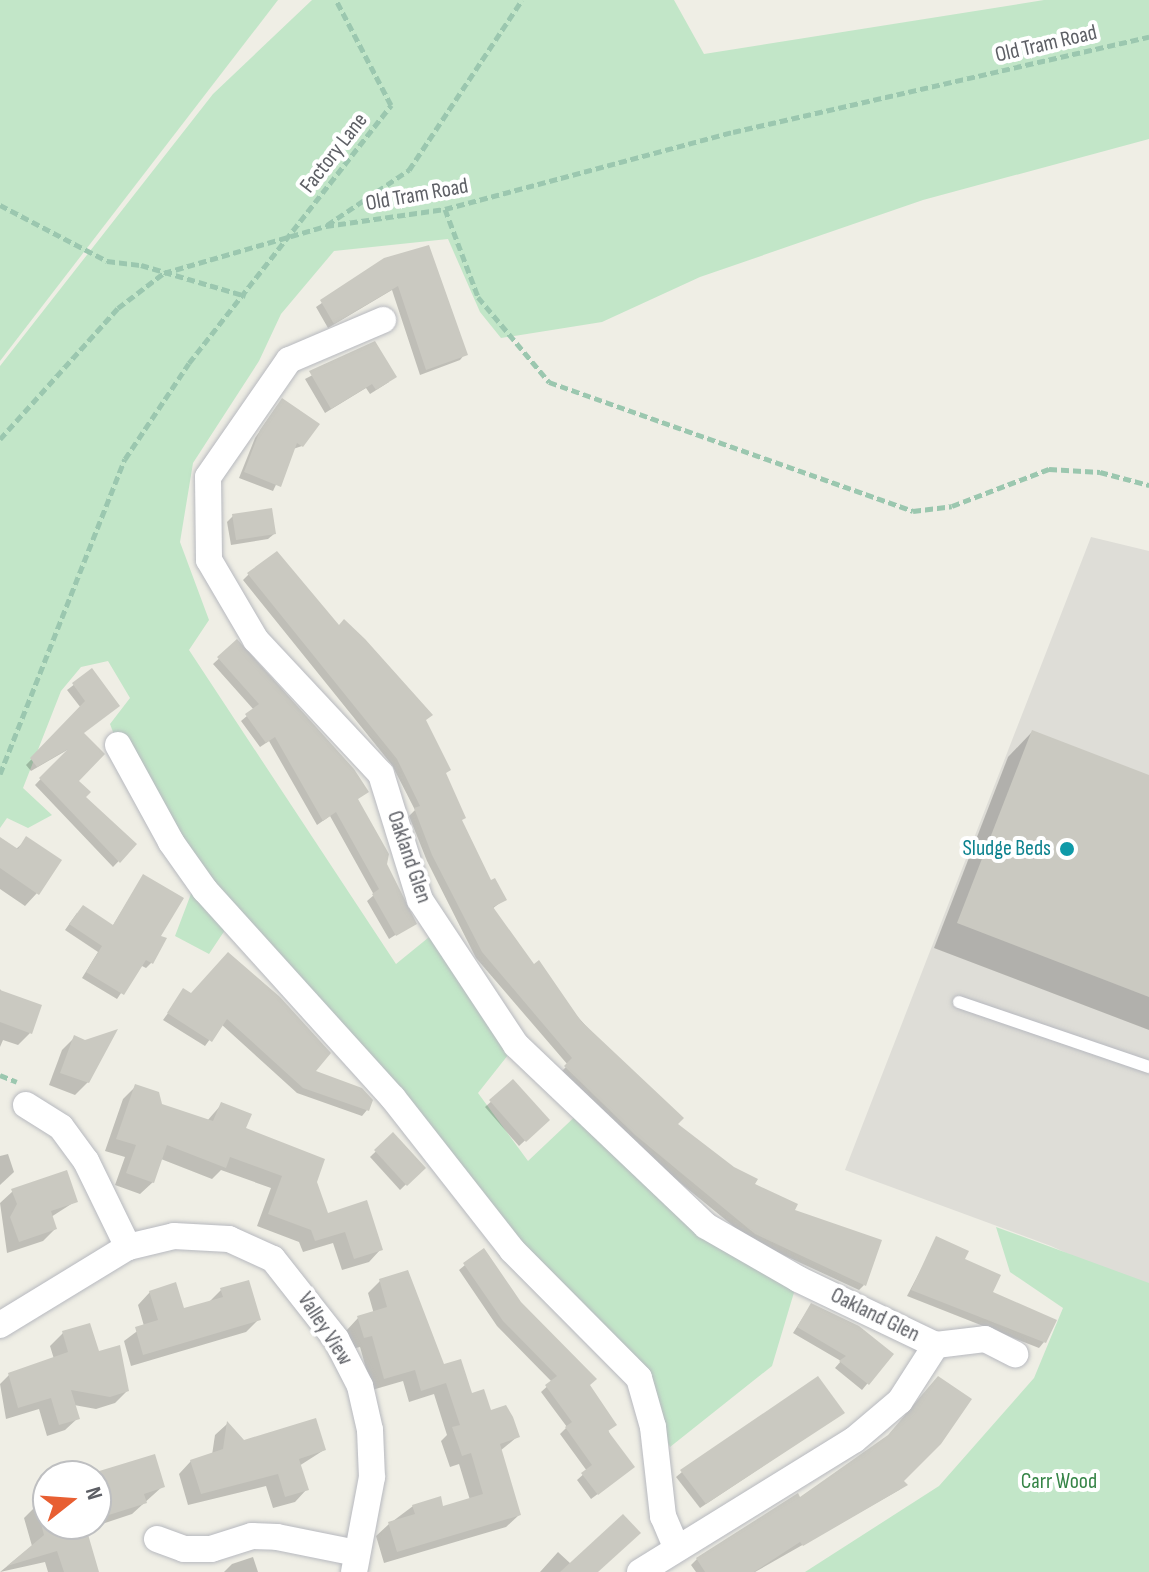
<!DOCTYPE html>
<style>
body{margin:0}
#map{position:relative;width:1149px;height:1572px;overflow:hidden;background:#efeee5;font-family:"Sofia Sans Condensed",sans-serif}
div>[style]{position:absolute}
.industrial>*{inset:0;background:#deddd7}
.green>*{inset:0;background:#c2e6c8}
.shadow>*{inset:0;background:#0003}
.building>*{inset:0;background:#cac9c1}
.path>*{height:5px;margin-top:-2.5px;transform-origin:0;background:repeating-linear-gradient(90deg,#9bc7af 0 8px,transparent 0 12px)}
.roads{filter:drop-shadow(0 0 2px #b7b9bf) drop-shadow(0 0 2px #b7b9bf)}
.service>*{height:12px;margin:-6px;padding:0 6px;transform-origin:6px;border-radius:6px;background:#fff}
.minor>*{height:26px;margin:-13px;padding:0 13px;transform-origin:13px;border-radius:13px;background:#fff}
.dots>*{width:22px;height:22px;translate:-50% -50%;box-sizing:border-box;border:4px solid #fff;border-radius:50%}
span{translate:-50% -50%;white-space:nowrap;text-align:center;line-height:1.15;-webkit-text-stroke:8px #fff;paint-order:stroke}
.street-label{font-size:22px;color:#5d5f65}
.culture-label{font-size:22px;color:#0d838f}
.right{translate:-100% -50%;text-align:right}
.park-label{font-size:22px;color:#358446}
.north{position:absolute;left:32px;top:1460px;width:80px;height:80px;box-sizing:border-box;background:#fff;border:2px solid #bebfc1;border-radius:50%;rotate:73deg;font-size:22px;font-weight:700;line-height:32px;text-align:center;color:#5d5f65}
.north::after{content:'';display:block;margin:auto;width:28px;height:36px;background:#e85f32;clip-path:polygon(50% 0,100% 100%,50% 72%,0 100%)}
</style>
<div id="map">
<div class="industrial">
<i style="clip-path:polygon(1091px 537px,1149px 551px,1149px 1291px,1051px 1246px,845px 1170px)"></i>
</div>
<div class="green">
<i style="clip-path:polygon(0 0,278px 0,0 361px)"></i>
<i style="clip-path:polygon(312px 0,674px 0,704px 54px,1044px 0,1149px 0,1149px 139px,923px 200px,700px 277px,602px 322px,501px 338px,480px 312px,448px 239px,334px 251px,281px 314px,259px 361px,193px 463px,180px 542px,209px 620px,189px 650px,396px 964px,439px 929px,516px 1045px,478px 1093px,528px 1161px,583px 1109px,706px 1226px,798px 1279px,772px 1366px,670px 1447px,639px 1378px,231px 921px,209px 954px,175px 936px,194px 886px,118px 745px,110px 724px,130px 698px,108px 661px,81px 667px,61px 691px,23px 788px,52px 815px,28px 828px,7px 818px,0 828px,0 366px,213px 94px)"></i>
<i style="clip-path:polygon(996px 1227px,1149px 1283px,1149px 1572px,805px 1572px,939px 1486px,1034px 1378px,1063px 1308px,1010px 1272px)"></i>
</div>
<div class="shadow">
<i style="clip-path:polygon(385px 260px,465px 354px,460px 360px,420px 375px,392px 290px,328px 328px,316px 307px)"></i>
<i style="clip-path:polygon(374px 343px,389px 382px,370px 394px,366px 388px,325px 413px,305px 379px)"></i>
<i style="clip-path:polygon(277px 406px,302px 446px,293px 449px,273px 491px,239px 478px,255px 438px)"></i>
<i style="clip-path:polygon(233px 516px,274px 534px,268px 539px,231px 545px,227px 522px)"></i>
<i style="clip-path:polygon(249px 574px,339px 628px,425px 721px,460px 821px,490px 883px,505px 899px,492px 909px,533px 967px,675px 1125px,792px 1212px,864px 1285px,859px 1290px,749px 1239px,628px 1140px,560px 1073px,568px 1065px,476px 958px,427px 861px,409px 816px,415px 810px,392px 765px,243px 580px)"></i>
<i style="clip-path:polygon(237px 642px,366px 792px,356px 800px,411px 925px,389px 939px,367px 901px,374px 895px,330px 816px,317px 825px,269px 741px,260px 747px,241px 721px,254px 710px,213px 664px)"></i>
<i style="clip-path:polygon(92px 671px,77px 781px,83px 797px,135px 844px,113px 867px,35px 785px,69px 749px,31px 771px,26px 765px,81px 708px,67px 690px)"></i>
<i style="clip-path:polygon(1032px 732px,1149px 777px,1149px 1030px,934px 948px,1008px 757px)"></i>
<i style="clip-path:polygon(27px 839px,37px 893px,25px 906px,0 889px,0 849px,15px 850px)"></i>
<i style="clip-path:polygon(143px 876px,159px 936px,152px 962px,146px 968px,140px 965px,117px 999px,82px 978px,98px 952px,65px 930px,77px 913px,112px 927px)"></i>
<i style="clip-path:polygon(0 989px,30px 1033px,18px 1045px,3px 1040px,0 1047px)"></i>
<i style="clip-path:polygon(184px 991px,313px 1072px,367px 1110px,362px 1116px,297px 1093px,221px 1024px,205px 1046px,163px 1020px)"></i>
<i style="clip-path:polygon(74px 1038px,85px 1042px,88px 1082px,75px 1095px,49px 1085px,62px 1050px)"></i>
<i style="clip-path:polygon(513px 1082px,547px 1120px,519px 1146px,485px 1107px)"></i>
<i style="clip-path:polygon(136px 1086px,160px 1105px,207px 1121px,221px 1105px,244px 1129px,315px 1182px,326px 1216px,381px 1249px,369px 1262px,342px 1270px,333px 1243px,303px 1252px,299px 1242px,257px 1226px,271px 1188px,221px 1170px,212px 1179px,161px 1159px,153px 1182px,140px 1194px,115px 1185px,125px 1157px,105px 1151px,123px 1099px)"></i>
<i style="clip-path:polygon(393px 1135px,423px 1168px,400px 1190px,370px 1157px)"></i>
<i style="clip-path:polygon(8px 1154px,14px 1172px,0 1185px,0 1156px)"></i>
<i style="clip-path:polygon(13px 1191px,76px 1201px,51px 1217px,55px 1229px,43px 1241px,7px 1253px,0 1203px)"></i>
<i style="clip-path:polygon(937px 1239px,1044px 1342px,1039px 1348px,907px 1296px)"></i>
<i style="clip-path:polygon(465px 1265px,520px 1303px,588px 1386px,627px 1472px,591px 1499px,577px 1480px,587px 1471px,560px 1434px,567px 1427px,541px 1392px,552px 1382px,497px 1326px,459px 1270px)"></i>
<i style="clip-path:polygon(380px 1281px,442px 1366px,517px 1437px,500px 1451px,519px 1515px,506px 1527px,384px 1563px,376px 1536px,389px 1524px,413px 1506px,442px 1509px,470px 1500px,459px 1464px,450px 1467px,441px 1441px,447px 1435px,434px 1394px,409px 1402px,403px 1381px,372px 1390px,360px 1347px,352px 1349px,346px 1331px,358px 1318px,374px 1314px,368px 1293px)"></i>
<i style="clip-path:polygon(221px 1290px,259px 1319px,246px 1332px,131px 1366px,124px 1341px,144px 1326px,138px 1305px,150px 1292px,183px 1311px,208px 1303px)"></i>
<i style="clip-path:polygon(811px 1305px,891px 1355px,862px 1390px,835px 1368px,841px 1361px,793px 1333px)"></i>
<i style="clip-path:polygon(63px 1333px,97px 1354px,127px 1391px,115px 1403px,96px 1409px,74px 1405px,78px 1418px,65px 1430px,47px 1436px,39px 1409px,6px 1419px,0 1384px,9px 1375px,54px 1359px,50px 1346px)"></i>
<i style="clip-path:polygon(843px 1413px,700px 1508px,676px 1477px,682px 1472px)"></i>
<i style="clip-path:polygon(227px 1424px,243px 1442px,324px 1450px,299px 1466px,307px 1489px,295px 1502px,273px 1508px,266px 1486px,188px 1505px,179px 1474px,191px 1461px,212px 1455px,215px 1435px)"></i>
<i style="clip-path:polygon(887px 1438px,905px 1485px,899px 1490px,755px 1572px,696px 1572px,691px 1565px,697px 1559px,797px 1496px,800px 1500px)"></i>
<i style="clip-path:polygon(96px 1482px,163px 1486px,132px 1514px,84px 1530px,96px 1572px,48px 1572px,45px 1562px,0 1572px,32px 1546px,24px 1518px,36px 1506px,48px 1502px,48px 1524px,96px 1524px)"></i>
<i style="clip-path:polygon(558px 1552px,571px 1564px,596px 1572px,540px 1572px)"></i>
<i style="clip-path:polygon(253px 1557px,258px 1572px,224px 1572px,232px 1564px)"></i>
</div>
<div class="building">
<i style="clip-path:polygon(429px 245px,468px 355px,426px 370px,398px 286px,334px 324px,320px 300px,384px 258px)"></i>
<i style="clip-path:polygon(375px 341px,397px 377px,376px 390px,372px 384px,331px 409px,309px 371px)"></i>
<i style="clip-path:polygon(282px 398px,320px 424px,303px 447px,297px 443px,281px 487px,244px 472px,260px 430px)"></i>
<i style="clip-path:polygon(272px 508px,276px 534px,236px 540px,232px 514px)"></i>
<i style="clip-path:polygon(277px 551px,339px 625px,344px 619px,365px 639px,433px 715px,426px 720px,451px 770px,446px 773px,466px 818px,462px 820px,491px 880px,495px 878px,507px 900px,493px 907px,534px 964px,539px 960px,581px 1021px,684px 1118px,678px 1124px,734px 1167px,758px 1179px,755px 1184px,798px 1204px,795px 1210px,882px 1240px,866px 1286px,755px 1234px,634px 1134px,564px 1066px,572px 1058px,482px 952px,432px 855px,414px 808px,420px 806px,397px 759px,247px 573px)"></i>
<i style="clip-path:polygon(237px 639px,354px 769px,369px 792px,358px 799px,389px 854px,387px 864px,417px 924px,396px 936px,372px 894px,379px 889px,336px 812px,323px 821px,275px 737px,266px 743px,245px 714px,259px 704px,217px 657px)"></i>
<i style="clip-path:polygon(92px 668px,120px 706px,84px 733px,105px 754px,79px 781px,91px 792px,86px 797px,137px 844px,120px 863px,39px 778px,68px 749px,37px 767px,30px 758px,85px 701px,72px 683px)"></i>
<i style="clip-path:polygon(1032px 730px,1149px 775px,1149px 997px,957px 923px)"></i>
<i style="clip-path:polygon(26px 836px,62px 860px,39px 895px,0 868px,0 837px,18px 849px)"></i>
<i style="clip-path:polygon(143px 874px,184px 898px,161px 936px,167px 938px,153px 964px,146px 960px,124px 995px,86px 972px,102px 946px,69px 924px,83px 905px,113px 925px)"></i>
<i style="clip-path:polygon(228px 952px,280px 997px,331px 1053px,316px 1071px,362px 1088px,373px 1100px,369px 1111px,303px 1088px,227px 1019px,212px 1042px,167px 1013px,183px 988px,191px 993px)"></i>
<i style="clip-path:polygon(0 990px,42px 1005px,32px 1034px,0 1022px)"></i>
<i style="clip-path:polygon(118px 1029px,89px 1083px,60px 1073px,74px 1035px,85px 1040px)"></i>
<i style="clip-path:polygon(513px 1079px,550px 1120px,526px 1142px,489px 1100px)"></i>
<i style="clip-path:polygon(135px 1084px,159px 1092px,162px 1104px,213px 1121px,221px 1102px,252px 1114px,246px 1128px,325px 1159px,317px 1182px,328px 1213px,367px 1200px,383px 1250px,354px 1259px,345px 1232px,315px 1241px,311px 1230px,268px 1214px,282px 1176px,230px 1157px,226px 1168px,167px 1145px,154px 1183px,126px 1173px,136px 1145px,116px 1139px)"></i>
<i style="clip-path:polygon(393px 1132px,426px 1168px,407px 1186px,374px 1150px)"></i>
<i style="clip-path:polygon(67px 1170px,78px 1202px,51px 1211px,57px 1229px,19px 1242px,10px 1217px,17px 1204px,11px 1189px)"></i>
<i style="clip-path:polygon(936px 1236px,969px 1251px,965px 1259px,1001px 1275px,993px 1292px,1057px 1320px,1046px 1343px,911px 1290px)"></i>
<i style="clip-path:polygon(484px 1248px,521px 1302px,597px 1379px,590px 1385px,617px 1425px,608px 1431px,635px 1467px,598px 1495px,581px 1473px,592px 1465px,565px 1427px,572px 1422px,545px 1385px,557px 1376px,503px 1321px,463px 1263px)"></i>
<i style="clip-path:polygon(408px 1270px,444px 1364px,461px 1359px,472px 1393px,484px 1389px,491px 1410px,506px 1405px,513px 1417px,520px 1437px,500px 1444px,521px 1515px,397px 1552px,388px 1522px,415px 1514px,412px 1505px,441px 1496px,443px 1506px,483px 1494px,471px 1453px,462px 1456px,452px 1427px,460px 1425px,446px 1383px,421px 1391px,415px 1370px,384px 1379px,372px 1336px,364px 1338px,357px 1316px,387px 1307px,379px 1279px)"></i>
<i style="clip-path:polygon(249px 1280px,261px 1320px,143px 1355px,135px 1327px,158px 1320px,149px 1291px,176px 1282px,184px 1308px,223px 1297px,220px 1288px)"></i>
<i style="clip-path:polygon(811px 1303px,859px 1326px,894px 1354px,869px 1385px,839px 1361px,846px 1356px,797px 1327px)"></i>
<i style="clip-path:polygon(90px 1323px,99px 1351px,120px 1345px,129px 1391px,110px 1397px,71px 1390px,80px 1419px,59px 1425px,51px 1398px,18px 1408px,8px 1373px,68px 1352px,62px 1331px)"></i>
<i style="clip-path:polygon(818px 1376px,845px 1413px,706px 1504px,680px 1470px)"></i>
<i style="clip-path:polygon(938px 1376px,972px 1399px,941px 1444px,904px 1481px,908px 1485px,803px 1546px,800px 1542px,754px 1572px,705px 1572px,696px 1558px,798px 1493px,800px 1497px,888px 1435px)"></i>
<i style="clip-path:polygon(316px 1418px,326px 1450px,299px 1459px,309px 1490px,285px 1497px,278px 1474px,201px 1494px,190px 1460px,223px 1449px,227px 1421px,244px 1440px)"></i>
<i style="clip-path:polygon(155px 1454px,165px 1487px,144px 1494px,147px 1503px,96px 1519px,96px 1472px)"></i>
<i style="clip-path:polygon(623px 1514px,641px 1533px,598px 1572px,560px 1572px)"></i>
<i style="clip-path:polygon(41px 1524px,85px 1524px,99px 1572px,64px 1572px,57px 1551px,7px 1566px,44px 1535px)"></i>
</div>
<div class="path">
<i style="left:0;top:205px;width:121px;rotate:27.6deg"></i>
<i style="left:107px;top:261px;width:34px;rotate:7deg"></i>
<i style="left:141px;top:265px;width:109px;rotate:16.4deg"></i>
<i style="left:445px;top:209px;width:94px;rotate:69.4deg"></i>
<i style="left:478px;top:297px;width:111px;rotate:50.1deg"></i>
<i style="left:549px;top:382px;width:386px;rotate:19.5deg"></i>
<i style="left:913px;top:511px;width:39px;rotate:-7deg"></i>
<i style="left:952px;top:506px;width:104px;rotate:-20.9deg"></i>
<i style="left:1049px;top:469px;width:51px;rotate:3.4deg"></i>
<i style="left:1100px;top:472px;width:51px;rotate:14.9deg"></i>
<i style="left:327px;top:225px;width:99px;rotate:-33.9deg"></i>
<i style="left:409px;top:170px;width:204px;rotate:-56.4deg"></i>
<i style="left:0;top:439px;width:176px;rotate:-48deg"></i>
<i style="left:118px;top:308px;width:58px;rotate:-37.3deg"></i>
<i style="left:164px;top:273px;width:169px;rotate:-16.2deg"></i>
<i style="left:326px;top:226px;width:120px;rotate:-8.1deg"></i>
<i style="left:445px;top:209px;width:298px;rotate:-15deg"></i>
<i style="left:733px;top:132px;width:427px;rotate:-12.9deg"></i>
<i style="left:0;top:774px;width:339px;rotate:-68.4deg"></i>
<i style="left:125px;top:459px;width:115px;rotate:-56.3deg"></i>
<i style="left:189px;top:363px;width:328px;rotate:-51.9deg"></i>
<i style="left:391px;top:105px;width:119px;rotate:-117.6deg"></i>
<i style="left:0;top:1075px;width:18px;rotate:22deg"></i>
</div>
<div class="roads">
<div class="service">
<i style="left:959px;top:1002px;width:201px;rotate:18.9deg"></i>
</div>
<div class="minor">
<i style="left:383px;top:320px;width:102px;rotate:156.9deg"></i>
<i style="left:289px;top:360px;width:142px;rotate:124.7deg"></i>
<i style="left:208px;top:477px;width:83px;rotate:89.3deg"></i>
<i style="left:209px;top:560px;width:93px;rotate:59.6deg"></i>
<i style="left:256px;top:640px;width:183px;rotate:47deg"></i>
<i style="left:381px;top:774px;width:132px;rotate:72.8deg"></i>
<i style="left:420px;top:900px;width:174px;rotate:56.5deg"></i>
<i style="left:516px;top:1045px;width:262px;rotate:43.6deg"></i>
<i style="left:706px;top:1226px;width:106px;rotate:29.9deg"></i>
<i style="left:798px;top:1279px;width:153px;rotate:25.6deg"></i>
<i style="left:936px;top:1345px;width:49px;rotate:-7deg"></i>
<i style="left:985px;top:1339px;width:34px;rotate:27deg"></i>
<i style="left:118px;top:745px;width:111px;rotate:61.3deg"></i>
<i style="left:171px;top:842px;width:59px;rotate:54.7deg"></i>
<i style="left:205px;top:890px;width:280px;rotate:47.9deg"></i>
<i style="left:393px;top:1098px;width:193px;rotate:51.9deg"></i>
<i style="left:512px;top:1250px;width:180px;rotate:45.2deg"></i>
<i style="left:639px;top:1378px;width:51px;rotate:74.1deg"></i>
<i style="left:653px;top:1427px;width:90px;rotate:83.6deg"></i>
<i style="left:663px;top:1516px;width:34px;rotate:67deg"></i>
<i style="left:26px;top:1105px;width:41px;rotate:32.2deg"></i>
<i style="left:61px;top:1127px;width:42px;rotate:53.7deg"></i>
<i style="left:86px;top:1161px;width:96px;rotate:64deg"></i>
<i style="left:0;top:1325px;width:150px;rotate:-31.4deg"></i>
<i style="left:128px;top:1247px;width:47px;rotate:-13.4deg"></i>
<i style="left:174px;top:1236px;width:55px;rotate:3.1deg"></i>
<i style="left:229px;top:1239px;width:48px;rotate:24.4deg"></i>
<i style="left:273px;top:1259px;width:102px;rotate:51.8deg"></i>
<i style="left:336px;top:1339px;width:53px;rotate:62.9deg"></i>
<i style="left:360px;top:1386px;width:45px;rotate:77.2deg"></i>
<i style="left:370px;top:1430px;width:47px;rotate:87.6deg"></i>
<i style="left:372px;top:1477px;width:97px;rotate:100.7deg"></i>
<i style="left:157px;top:1539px;width:29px;rotate:20deg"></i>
<i style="left:184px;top:1549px;width:27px"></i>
<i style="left:211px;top:1549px;width:43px;rotate:-17.6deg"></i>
<i style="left:252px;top:1536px;width:25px;rotate:2deg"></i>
<i style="left:277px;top:1537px;width:81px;rotate:11.4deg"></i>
<i style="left:640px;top:1572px;width:251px;rotate:-31.7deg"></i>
<i style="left:854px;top:1440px;width:60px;rotate:-40.3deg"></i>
<i style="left:900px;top:1401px;width:67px;rotate:-57.3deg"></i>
</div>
</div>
<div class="dots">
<i style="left:1067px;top:849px;background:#0f9aa8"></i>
</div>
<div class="street-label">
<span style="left:1046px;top:44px;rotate:-13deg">Old Tram Road</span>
<span style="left:334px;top:153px;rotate:-52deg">Factory Lane</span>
<span style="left:417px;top:195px;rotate:-10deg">Old Tram Road</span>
<span style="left:409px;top:857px;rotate:71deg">Oakland Glen</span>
<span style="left:875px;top:1315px;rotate:26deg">Oakland Glen</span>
<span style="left:325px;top:1329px;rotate:57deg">Valley View</span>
</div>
<div class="culture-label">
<span class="right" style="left:1051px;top:849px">Sludge Beds</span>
</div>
<div class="park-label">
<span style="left:1059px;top:1482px">Carr Wood</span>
</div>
<div class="north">N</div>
</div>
